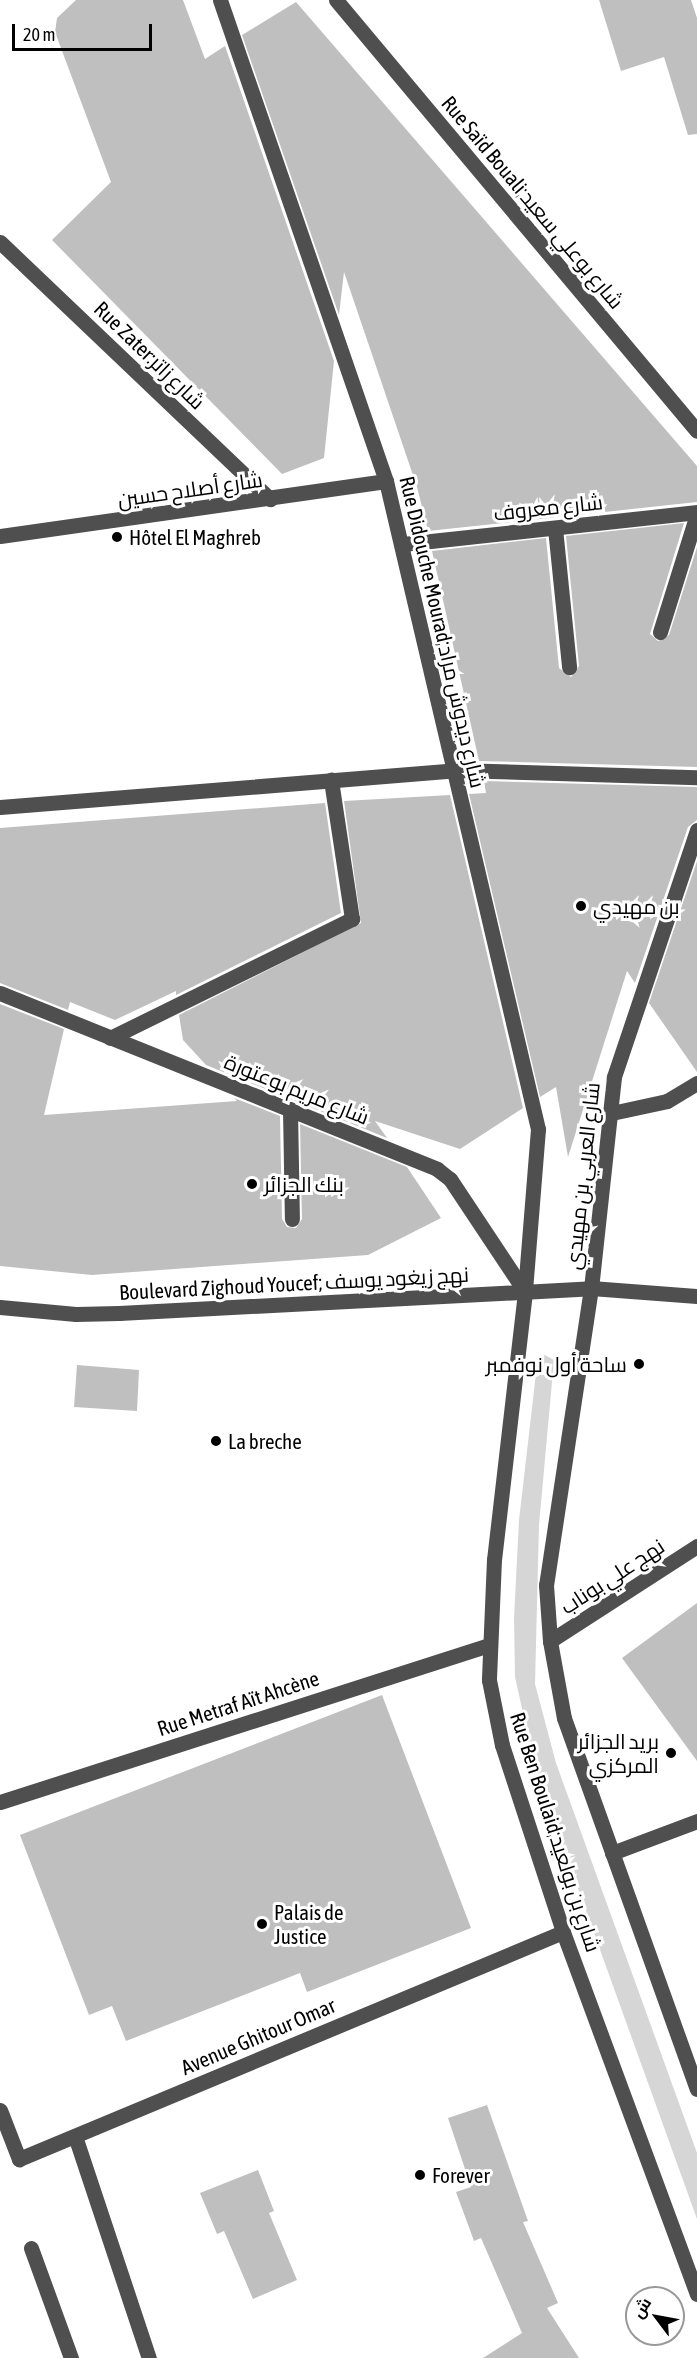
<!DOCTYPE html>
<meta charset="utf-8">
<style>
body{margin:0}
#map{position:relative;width:697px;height:2358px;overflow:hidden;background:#fff;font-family:"Asap Condensed",Cairo,sans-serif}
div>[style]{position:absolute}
.green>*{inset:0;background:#d6d6d6}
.building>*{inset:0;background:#bfbfbf}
.minor>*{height:15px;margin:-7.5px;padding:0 7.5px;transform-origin:7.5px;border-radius:7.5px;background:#4f4f4f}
.dots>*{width:16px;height:16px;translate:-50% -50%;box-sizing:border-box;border:3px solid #fff;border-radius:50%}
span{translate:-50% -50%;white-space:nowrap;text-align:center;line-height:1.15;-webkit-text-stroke:6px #fff;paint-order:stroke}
.street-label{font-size:21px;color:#000}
.poi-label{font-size:21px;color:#000}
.left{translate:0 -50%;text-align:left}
.right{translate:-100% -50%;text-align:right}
.north{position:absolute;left:625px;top:2286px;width:60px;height:60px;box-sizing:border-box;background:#fff;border:2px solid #999;border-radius:50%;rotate:302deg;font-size:16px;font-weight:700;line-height:24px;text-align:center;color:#000}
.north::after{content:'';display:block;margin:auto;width:21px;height:27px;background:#000;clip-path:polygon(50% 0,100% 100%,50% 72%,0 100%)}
.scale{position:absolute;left:12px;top:24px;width:140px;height:27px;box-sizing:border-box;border:3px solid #000;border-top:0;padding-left:8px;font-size:18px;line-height:21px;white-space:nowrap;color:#000;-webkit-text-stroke:4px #fff;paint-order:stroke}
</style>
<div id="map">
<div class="green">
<i style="clip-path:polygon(545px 1355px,554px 1360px,539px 1525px,535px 1684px,556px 1763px,697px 2153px,697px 2219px,536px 1772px,515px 1677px,514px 1618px,519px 1520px,538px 1356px)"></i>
</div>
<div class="building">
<i style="clip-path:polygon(76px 0,183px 0,205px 59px,225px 46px,334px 361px,324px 458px,282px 474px,52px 240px,111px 182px,55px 32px,57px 18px)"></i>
<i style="clip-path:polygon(599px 0,691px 0,697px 18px,697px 134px,688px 135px,664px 57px,621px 71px)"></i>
<i style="clip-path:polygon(296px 2px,697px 466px,697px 502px,428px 531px,417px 487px,344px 272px,339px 315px,242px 35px)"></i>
<i style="clip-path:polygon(684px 523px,650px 634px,658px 641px,669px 635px,697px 547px,697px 767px,479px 761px,432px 551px,546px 538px,559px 668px,571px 677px,579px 666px,566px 536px)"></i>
<i style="clip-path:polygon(484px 781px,697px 787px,697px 820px,688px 827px,635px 983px,627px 971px,568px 1157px,556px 1087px,540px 1097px,469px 794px,486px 793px)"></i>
<i style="clip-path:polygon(450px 795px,523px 1108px,460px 1149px,375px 1121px,387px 1138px,206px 1065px,183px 1040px,179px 1015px,361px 923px,344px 801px)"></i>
<i style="clip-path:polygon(325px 803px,341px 913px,176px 995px,176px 991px,115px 1020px,70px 1002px,68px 1010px,0 983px,0 828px)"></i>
<i style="clip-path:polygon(697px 861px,697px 1072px,649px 1003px)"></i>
<i style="clip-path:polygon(0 1004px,64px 1029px,44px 1115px,237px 1101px,234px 1098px,280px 1116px,282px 1219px,287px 1227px,296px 1228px,302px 1219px,300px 1124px,407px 1167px,441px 1218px,368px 1255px,92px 1275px,0 1266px)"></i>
<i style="clip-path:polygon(77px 1365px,139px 1370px,137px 1411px,74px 1407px)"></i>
<i style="clip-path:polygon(697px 1603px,697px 1761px,622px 1658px)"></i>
<i style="clip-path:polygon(382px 1695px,471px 1928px,307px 1992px,300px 1973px,126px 2041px,112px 2006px,89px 2015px,20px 1835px)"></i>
<i style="clip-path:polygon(487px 2105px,528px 2221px,523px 2222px,558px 2303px,547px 2308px,579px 2358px,483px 2358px,522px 2333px,481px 2238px,474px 2241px,456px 2192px,471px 2187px,448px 2118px)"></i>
<i style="clip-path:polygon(258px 2170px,274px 2211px,269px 2213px,297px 2280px,253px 2299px,224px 2231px,217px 2234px,200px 2193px)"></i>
</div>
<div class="minor">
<i style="left:220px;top:0;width:509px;rotate:70.96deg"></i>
<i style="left:386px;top:481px;width:666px;rotate:76.8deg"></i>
<i style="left:538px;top:1129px;width:164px;rotate:94.6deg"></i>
<i style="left:525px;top:1292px;width:269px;rotate:96.6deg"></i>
<i style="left:494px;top:1559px;width:121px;rotate:92.4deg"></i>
<i style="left:489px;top:1680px;width:66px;rotate:78.7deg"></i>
<i style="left:502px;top:1745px;width:197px;rotate:71.9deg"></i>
<i style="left:563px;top:1932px;width:386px;rotate:69.7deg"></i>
<i style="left:336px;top:0;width:562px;rotate:50.05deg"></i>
<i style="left:0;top:242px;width:373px;rotate:43.6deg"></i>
<i style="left:555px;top:528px;width:140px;rotate:84.2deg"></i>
<i style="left:0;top:536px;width:390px;rotate:-8.1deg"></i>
<i style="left:403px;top:544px;width:296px;rotate:-6.2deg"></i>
<i style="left:660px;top:632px;width:124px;rotate:-72.6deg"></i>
<i style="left:0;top:807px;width:457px;rotate:-4.6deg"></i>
<i style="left:455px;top:770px;width:242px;rotate:1.7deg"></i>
<i style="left:697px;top:830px;width:261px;rotate:108.6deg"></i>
<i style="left:614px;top:1077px;width:212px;rotate:96.2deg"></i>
<i style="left:591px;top:1288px;width:300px;rotate:98.6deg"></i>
<i style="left:546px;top:1585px;width:56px;rotate:85.9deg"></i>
<i style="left:550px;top:1641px;width:78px;rotate:79.7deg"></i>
<i style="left:564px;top:1718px;width:394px;rotate:70.3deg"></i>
<i style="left:0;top:993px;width:471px;rotate:21.9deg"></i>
<i style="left:437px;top:1169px;width:16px;rotate:38deg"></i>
<i style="left:450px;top:1179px;width:136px;rotate:56.4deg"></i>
<i style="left:110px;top:1038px;width:270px;rotate:-26.2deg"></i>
<i style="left:352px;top:919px;width:141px;rotate:-98.6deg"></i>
<i style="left:290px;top:1109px;width:110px;rotate:89deg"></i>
<i style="left:607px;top:1114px;width:61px;rotate:-12.2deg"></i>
<i style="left:667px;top:1101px;width:35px;rotate:-31deg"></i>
<i style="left:0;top:1307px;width:76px;rotate:5.3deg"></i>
<i style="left:76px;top:1314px;width:43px;rotate:-1.3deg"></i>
<i style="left:119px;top:1313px;width:473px;rotate:-3deg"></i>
<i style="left:591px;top:1288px;width:106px;rotate:4.3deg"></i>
<i style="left:550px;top:1641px;width:175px;rotate:-32.9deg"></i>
<i style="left:0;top:1802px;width:514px;rotate:-17.8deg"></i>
<i style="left:612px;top:1853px;width:91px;rotate:-20.6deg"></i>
<i style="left:0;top:2110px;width:53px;rotate:68.8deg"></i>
<i style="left:19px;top:2159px;width:589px;rotate:-22.65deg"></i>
<i style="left:75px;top:2136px;width:234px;rotate:71.6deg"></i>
<i style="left:31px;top:2248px;width:117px;rotate:70deg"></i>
</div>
<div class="dots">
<i style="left:117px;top:537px;background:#000"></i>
<i style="left:581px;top:906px;background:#000"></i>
<i style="left:252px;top:1184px;background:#000"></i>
<i style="left:639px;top:1364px;background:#000"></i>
<i style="left:216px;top:1441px;background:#000"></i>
<i style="left:671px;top:1753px;background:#000"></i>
<i style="left:262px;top:1924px;background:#000"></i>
<i style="left:420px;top:2175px;background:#000"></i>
</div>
<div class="street-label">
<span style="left:533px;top:202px;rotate:50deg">Rue Saïd Bouali;شارع بوعلي سعيد</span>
<span style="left:150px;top:355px;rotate:44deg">Rue Zater;شارع زاتر</span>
<span style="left:190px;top:489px;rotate:-8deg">شارع أصلاح حسين</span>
<span style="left:548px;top:507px;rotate:-6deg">شارع معروف</span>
<span style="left:443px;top:632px;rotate:77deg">Rue Didouche Mourad;شارع ديدوش مراد</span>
<span style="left:297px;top:1089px;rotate:22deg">شارع مريم بوعتورة</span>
<span style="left:582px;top:1176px;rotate:-84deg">شارع العربي بن مهيدي</span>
<span style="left:294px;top:1283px;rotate:-3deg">Boulevard Zighoud Youcef; نهج زيغود يوسف</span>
<span style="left:612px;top:1576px;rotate:-33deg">نهج علي بوناب</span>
<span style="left:238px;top:1703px;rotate:-18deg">Rue Metraf Aït Ahcène</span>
<span style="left:556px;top:1832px;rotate:72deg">Rue Ben Boulaid;شارع بن بولعيد</span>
<span style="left:258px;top:2036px;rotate:-23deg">Avenue Ghitour Omar</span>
</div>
<div class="poi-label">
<span class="left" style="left:129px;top:537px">Hôtel El Maghreb</span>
<span class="left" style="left:593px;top:906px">بن مهيدي</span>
<span class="left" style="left:264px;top:1184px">بنك الجزائر</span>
<span class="right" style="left:627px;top:1364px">ساحة أول نوفمبر</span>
<span class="left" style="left:228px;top:1441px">La breche</span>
<span class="right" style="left:659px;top:1753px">بريد الجزائر<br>المركزي</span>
<span class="left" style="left:274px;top:1924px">Palais de<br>Justice</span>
<span class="left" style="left:432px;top:2175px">Forever</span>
</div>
<div class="north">ش</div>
<div class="scale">20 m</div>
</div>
